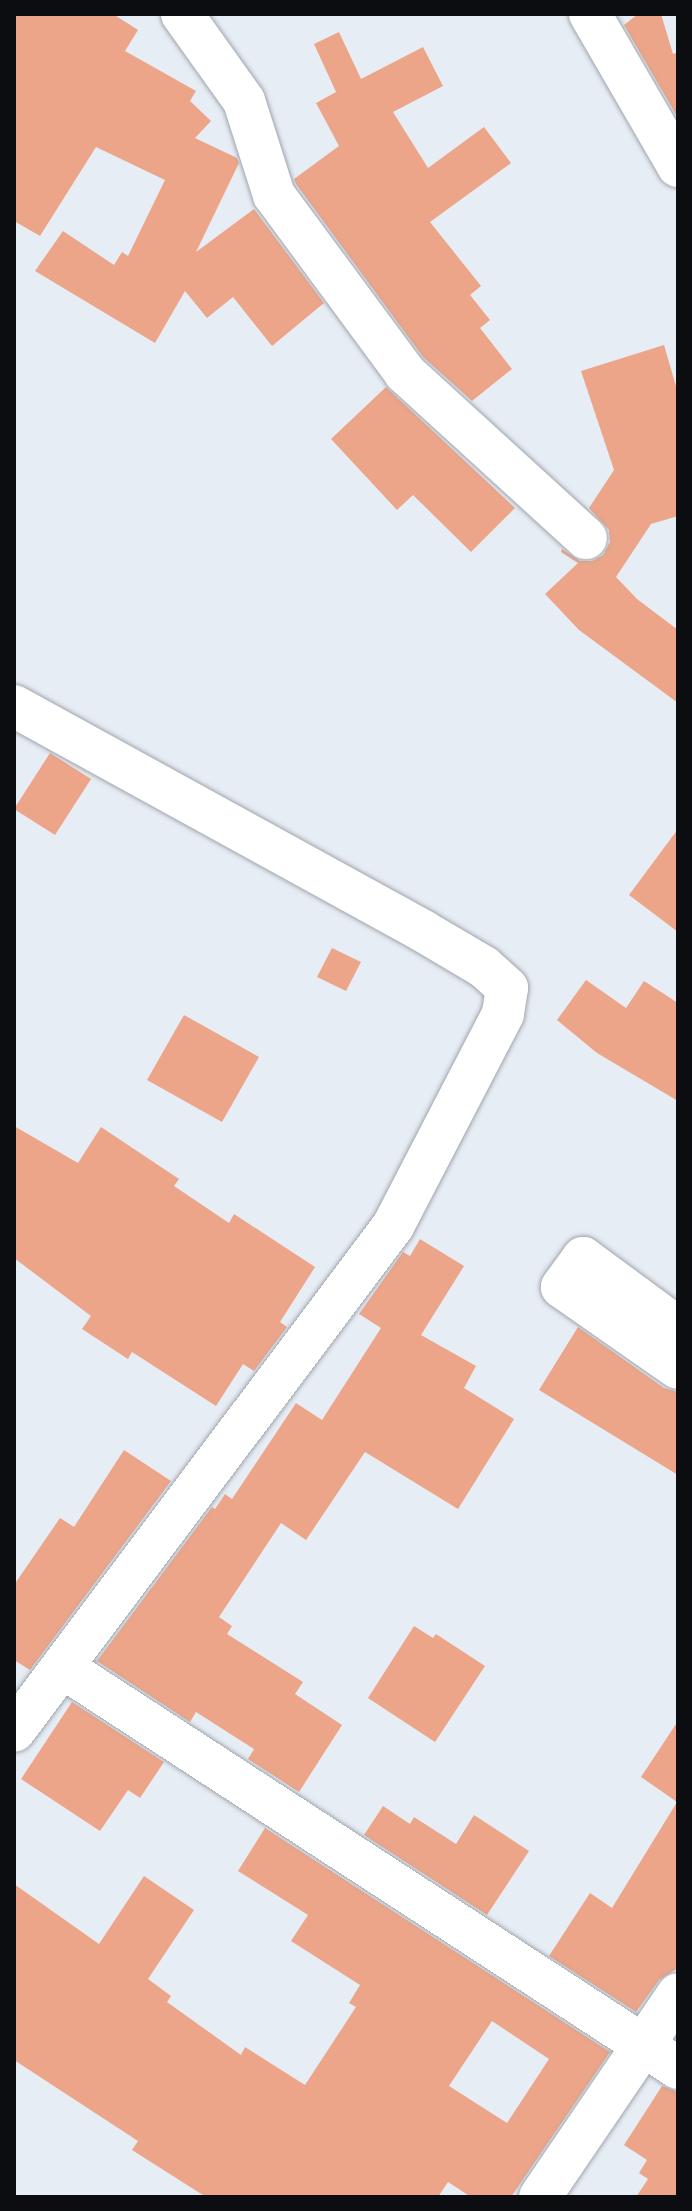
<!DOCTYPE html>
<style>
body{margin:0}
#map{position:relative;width:692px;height:2211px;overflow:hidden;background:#e7edf5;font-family:"DM Sans",sans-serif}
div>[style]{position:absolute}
.building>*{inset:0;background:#eca589}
.roads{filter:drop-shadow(0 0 2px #a0a5ad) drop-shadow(0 0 2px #a0a5ad)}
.street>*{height:42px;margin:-21px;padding:0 21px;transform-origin:21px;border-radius:21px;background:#fff}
span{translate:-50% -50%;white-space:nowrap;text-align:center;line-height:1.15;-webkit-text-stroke:6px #e7edf5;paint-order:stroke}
.frame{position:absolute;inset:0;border:16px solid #0b0d10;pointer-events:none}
</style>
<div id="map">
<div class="building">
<i style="clip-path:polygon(14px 14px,113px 14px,138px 30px,125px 51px,196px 91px,190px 101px,211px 121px,195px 138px,237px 158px,239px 163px,196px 252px,254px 209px,324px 303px,272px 346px,233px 297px,207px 318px,185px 291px,155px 343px,35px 271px,63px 231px,114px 265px,122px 252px,128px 256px,165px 180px,96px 147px,40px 236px,14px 221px)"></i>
<i style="clip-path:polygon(638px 14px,661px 14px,673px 54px,678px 52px,678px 118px,624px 25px)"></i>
<i style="clip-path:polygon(339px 32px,361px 79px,423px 47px,443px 86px,393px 112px,428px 168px,484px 127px,511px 163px,430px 222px,481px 286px,470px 295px,490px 320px,480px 328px,512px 369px,472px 401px,423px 357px,296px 184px,294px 179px,339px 146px,316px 103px,336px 92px,314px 44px)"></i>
<i style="clip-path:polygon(664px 345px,678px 393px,678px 516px,651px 524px,616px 577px,637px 599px,678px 630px,678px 703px,579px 630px,545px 594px,578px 563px,561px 552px,562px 549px,580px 561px,592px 561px,603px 555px,610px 542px,609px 530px,589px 508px,614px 470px,581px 371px)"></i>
<i style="clip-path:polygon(386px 387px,515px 508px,471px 552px,413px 495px,397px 510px,331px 439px)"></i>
<i style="clip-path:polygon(50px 753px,91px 779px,55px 835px,14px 809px)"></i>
<i style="clip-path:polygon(678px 829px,678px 932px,629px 895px)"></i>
<i style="clip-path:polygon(332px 948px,361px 962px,346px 991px,317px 977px)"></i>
<i style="clip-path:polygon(586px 980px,626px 1008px,644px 981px,678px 1003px,678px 1101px,597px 1053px,557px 1020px)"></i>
<i style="clip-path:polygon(184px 1015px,259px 1057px,222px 1122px,147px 1080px)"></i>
<i style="clip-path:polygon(14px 1126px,78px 1163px,101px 1127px,179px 1179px,174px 1186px,229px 1223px,234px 1214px,315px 1267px,280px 1322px,287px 1327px,254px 1371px,243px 1364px,216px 1406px,132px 1352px,128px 1359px,82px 1329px,91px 1316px,14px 1258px)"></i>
<i style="clip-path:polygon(420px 1239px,464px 1266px,421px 1335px,476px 1366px,464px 1388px,514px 1419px,458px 1509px,365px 1452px,306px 1540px,281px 1523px,219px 1617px,232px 1626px,227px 1634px,303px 1682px,295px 1694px,342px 1725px,299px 1792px,248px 1759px,254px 1749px,196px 1712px,190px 1722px,97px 1661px,212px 1507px,215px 1509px,225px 1494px,232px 1499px,296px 1403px,322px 1420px,381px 1328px,359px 1314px,403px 1252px,410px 1256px)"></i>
<i style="clip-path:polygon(578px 1327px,664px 1388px,678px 1392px,678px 1475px,539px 1390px)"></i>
<i style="clip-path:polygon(124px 1450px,171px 1481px,30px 1670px,14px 1660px,14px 1585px,60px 1518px,74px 1527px)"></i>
<i style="clip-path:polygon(414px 1626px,433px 1638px,436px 1634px,485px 1666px,435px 1742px,368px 1698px)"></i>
<i style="clip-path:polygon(72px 1702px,164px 1762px,140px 1798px,128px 1790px,100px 1831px,21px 1779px)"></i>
<i style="clip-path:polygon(678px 1721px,678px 1968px,659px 1980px,636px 2012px,549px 1956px,590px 1893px,612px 1908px,677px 1802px,641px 1777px)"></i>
<i style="clip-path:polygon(383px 1806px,410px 1824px,414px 1817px,456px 1844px,474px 1815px,529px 1851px,487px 1915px,364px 1835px)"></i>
<i style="clip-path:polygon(evenodd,265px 1828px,610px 2052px,511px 2197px,471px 2197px,448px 2182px,438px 2197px,206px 2197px,132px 2150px,138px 2141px,14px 2060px,14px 1884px,99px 1944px,144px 1876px,194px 1910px,148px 1979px,171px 1996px,167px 2002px,241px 2055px,245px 2047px,305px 2085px,356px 2007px,349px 2003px,360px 1985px,291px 1941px,308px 1915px,238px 1871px,265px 1828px,492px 2021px,549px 2059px,507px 2123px,449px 2086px,492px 2021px)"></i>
<i style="clip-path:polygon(662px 2086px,678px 2092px,678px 2197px,636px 2197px,648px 2179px,639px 2173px,647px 2160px,624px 2145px)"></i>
</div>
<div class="roads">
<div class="street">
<i style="left:182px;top:14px;width:107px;rotate:54.5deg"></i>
<i style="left:244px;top:101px;width:99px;rotate:72.3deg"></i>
<i style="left:274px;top:195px;width:221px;rotate:53.6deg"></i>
<i style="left:405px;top:373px;width:245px;rotate:42.4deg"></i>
<i style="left:590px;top:14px;width:176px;rotate:59.9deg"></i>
<i style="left:14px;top:706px;width:467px;rotate:28.8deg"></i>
<i style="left:423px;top:931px;width:71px;rotate:30.5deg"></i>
<i style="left:484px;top:967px;width:31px;rotate:42deg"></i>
<i style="left:507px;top:988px;width:26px;rotate:99deg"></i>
<i style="left:503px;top:1014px;width:239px;rotate:117.4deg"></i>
<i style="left:393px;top:1226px;width:631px;rotate:126.89deg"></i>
<i style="left:678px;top:1328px;width:118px;rotate:-143.6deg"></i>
<i style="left:583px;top:1258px;width:36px;rotate:126deg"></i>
<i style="left:562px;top:1287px;width:141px;rotate:34.9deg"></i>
<i style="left:62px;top:1667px;width:735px;rotate:33.06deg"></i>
<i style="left:540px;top:2197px;width:245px;rotate:-55.8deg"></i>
</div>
</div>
<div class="frame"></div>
</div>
